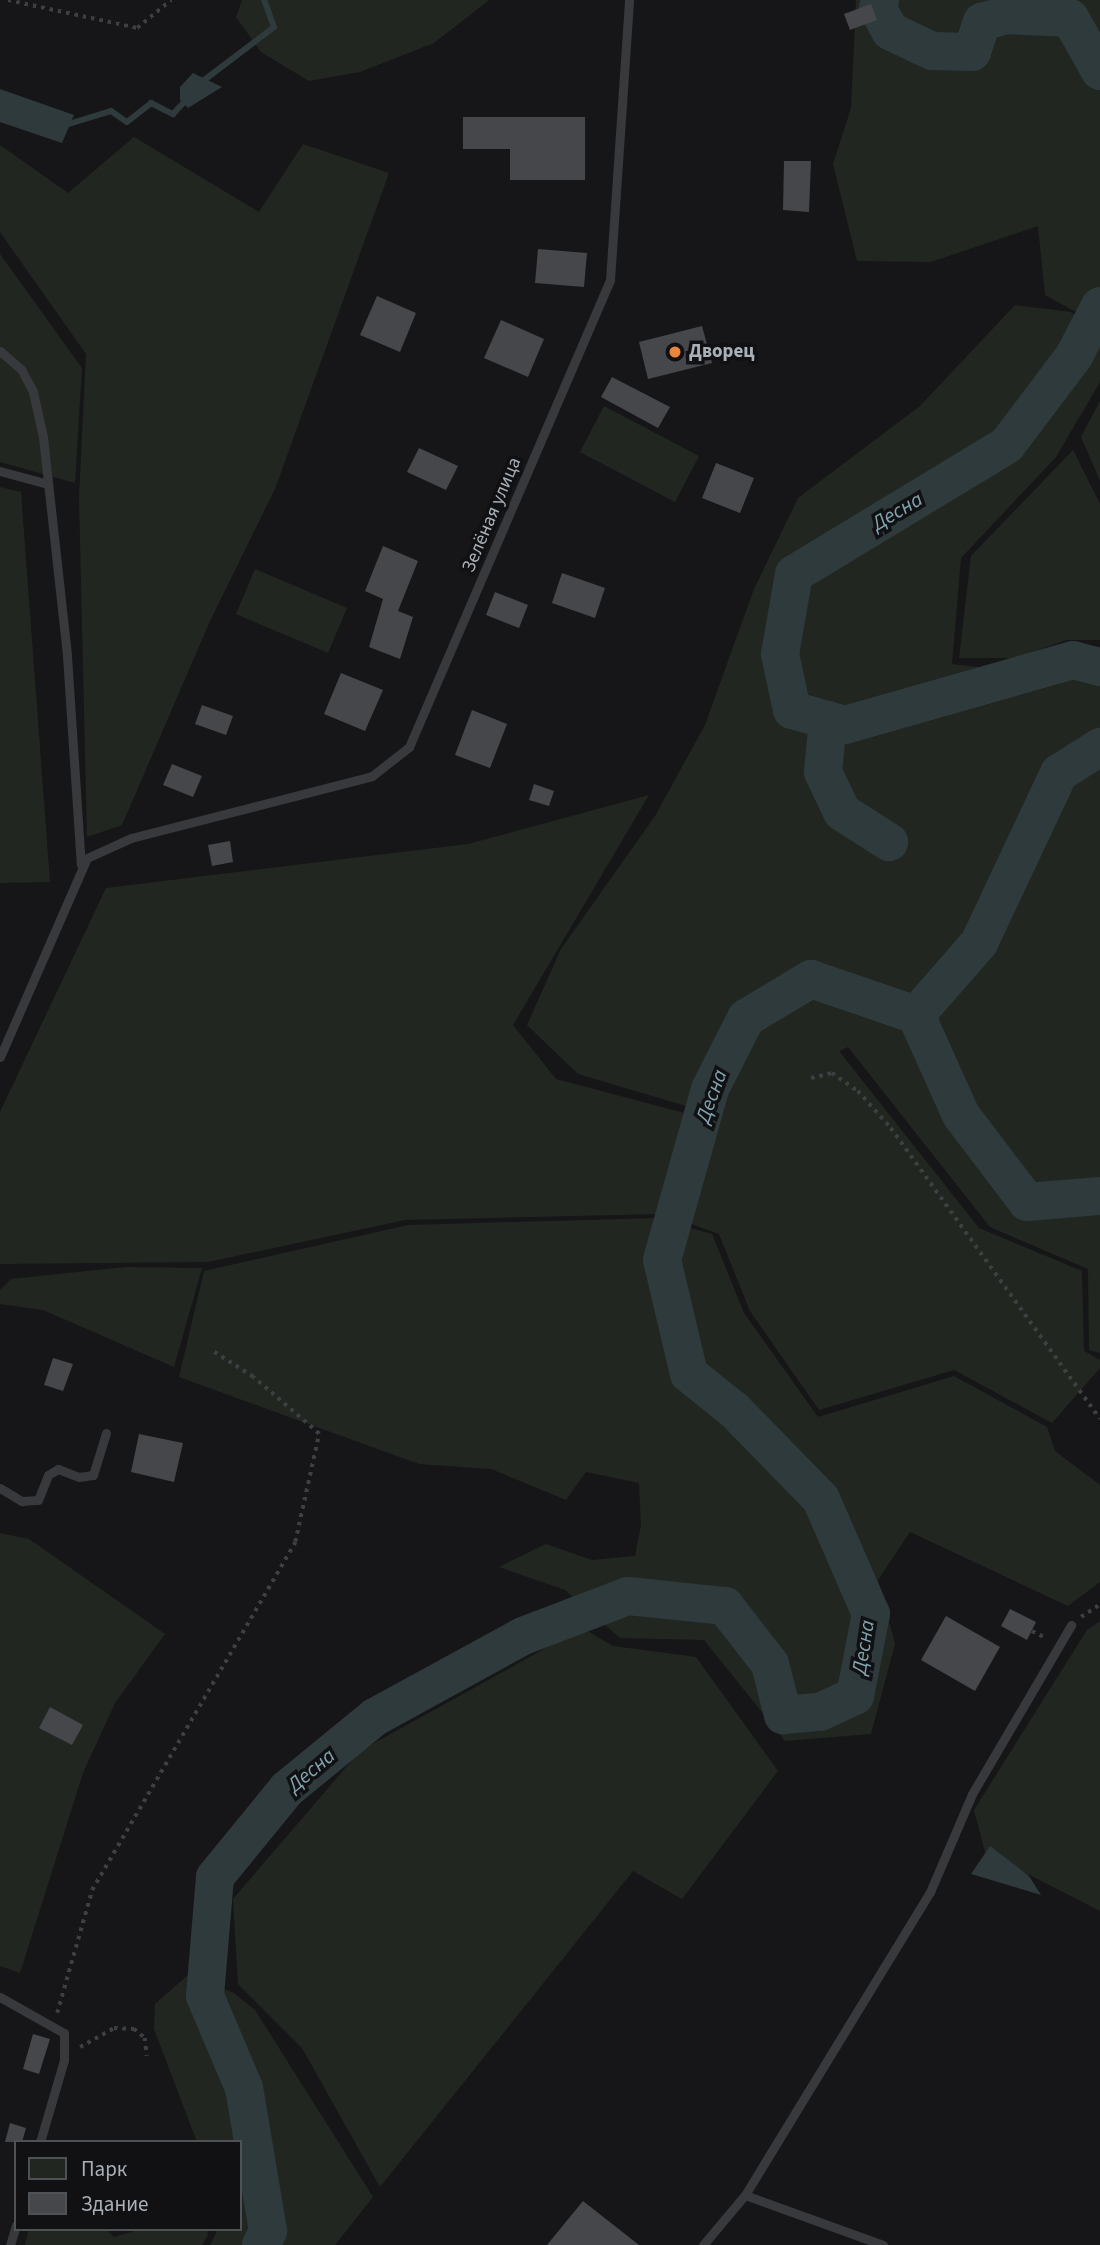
<!DOCTYPE html>
<meta charset="utf-8">
<style>
body{margin:0}
#map{position:relative;width:1100px;height:2245px;overflow:hidden;background:#161618;font-family:"Source Sans 3",sans-serif}
div>[style]{position:absolute}
.green>*{inset:0;background:#212720}
.water>*{inset:0;background:#2f3a3d}
.stream>*{height:6px;margin:-3px;padding:0 3px;transform-origin:3px;border-radius:3px;background:#2f3a3d}
.river>*{height:38px;margin:-19px;padding:0 19px;transform-origin:19px;border-radius:19px;background:#2f3a3d}
.building>*{inset:0;background:#45474b}
.path>*{height:3.5px;margin-top:-1.75px;transform-origin:0;background:repeating-linear-gradient(90deg,#3d4043 0 3.5px,transparent 0 8.5px)}
.service>*{height:9px;margin:-4.5px;padding:0 4.5px;transform-origin:4.5px;border-radius:4.5px;background:#37393c}
.dots>*{width:19px;height:19px;translate:-50% -50%;box-sizing:border-box;border:4px solid #111113;border-radius:50%}
span{translate:-50% -50%;white-space:nowrap;text-align:center;line-height:1.15;-webkit-text-stroke:7px #111113;paint-order:stroke}
.poi-label{font-size:19px;color:#a9b0b7;font-weight:700}
.left{translate:0 -50%;text-align:left}
.street-label{font-size:19px;color:#a9b0b7}
.water-label{font-size:21px;color:#82a5b0;font-style:italic}
.legend{position:absolute;left:14px;top:2140px;width:228px;height:91px;box-sizing:border-box;background:#111113;border:2px solid #4e5155;margin:0;padding:9px 12px;list-style:none;font-size:21px;color:#a9b0b7}
.legend li{display:flex;align-items:center;gap:14px;height:35px}
.legend b{width:35px;border:2px solid #4e5155}
</style>
<div id="map">
<div class="green">
<i style="clip-path:polygon(242px 0,489px 0,434px 43px,360px 72px,309px 81px,261px 52px,236px 17px)"></i>
<i style="clip-path:polygon(856px 0,1100px 0,1100px 325px,1045px 295px,1038px 226px,931px 262px,857px 261px,833px 164px,851px 108px)"></i>
<i style="clip-path:polygon(134px 137px,259px 212px,303px 144px,389px 173px,275px 489px,210px 621px,122px 825px,87px 837px,79px 497px,86px 354px,0 232px,0 145px,68px 193px)"></i>
<i style="clip-path:polygon(0 254px,82px 368px,75px 483px,0 462px)"></i>
<i style="clip-path:polygon(1015px 305px,1071px 312px,1100px 332px,1100px 382px,1056px 457px,961px 558px,952px 664px,1100px 681px,1100px 1353px,1089px 1350px,1088px 1269px,990px 1227px,848px 1047px,839px 1051px,979px 1228px,1082px 1271px,1084px 1351px,1100px 1360px,1100px 1368px,1052px 1423px,954px 1370px,819px 1410px,750px 1311px,719px 1234px,686px 1222px,713px 1114px,578px 1074px,527px 1025px,561px 949px,655px 816px,705px 725px,754px 589px,798px 498px,920px 406px)"></i>
<i style="clip-path:polygon(1100px 401px,1100px 481px,1081px 437px)"></i>
<i style="clip-path:polygon(604px 406px,699px 456px,675px 502px,580px 452px)"></i>
<i style="clip-path:polygon(1073px 450px,1100px 504px,1100px 640px,1066px 640px,1016px 658px,959px 658px,971px 556px)"></i>
<i style="clip-path:polygon(0 487px,21px 492px,50px 882px,0 883px)"></i>
<i style="clip-path:polygon(255px 569px,347px 608px,328px 653px,236px 614px)"></i>
<i style="clip-path:polygon(649px 795px,513px 1025px,556px 1079px,692px 1115px,661px 1214px,405px 1220px,208px 1262px,0 1264px,0 1112px,106px 888px,468px 844px)"></i>
<i style="clip-path:polygon(654px 1218px,712px 1234px,744px 1313px,818px 1417px,954px 1376px,1047px 1427px,1055px 1451px,1100px 1485px,1100px 1582px,1068px 1606px,910px 1532px,878px 1580px,895px 1644px,871px 1734px,785px 1741px,704px 1640px,620px 1638px,565px 1590px,499px 1567px,546px 1544px,592px 1560px,635px 1556px,641px 1525px,639px 1483px,586px 1472px,566px 1500px,491px 1469px,419px 1464px,179px 1377px,204px 1271px,408px 1225px)"></i>
<i style="clip-path:polygon(126px 1267px,202px 1268px,174px 1367px,43px 1310px,0 1304px,0 1290px,11px 1279px)"></i>
<i style="clip-path:polygon(0 1533px,29px 1539px,165px 1634px,115px 1703px,83px 1773px,20px 1973px,0 1966px)"></i>
<i style="clip-path:polygon(1100px 1621px,1100px 1911px,985px 1852px,974px 1810px,1087px 1630px)"></i>
<i style="clip-path:polygon(582px 1628px,613px 1646px,696px 1657px,778px 1771px,682px 1899px,633px 1871px,380px 2187px,302px 2048px,238px 1984px,233px 1899px,360px 1751px)"></i>
<i style="clip-path:polygon(188px 1975px,234px 1993px,255px 2010px,373px 2197px,335px 2245px,210px 2245px,218px 2229px,240px 2229px,240px 2142px,197px 2142px,154px 2029px,155px 2004px)"></i>
<i style="clip-path:polygon(29px 2229px,105px 2229px,114px 2237px,142px 2229px,207px 2229px,208px 2235px,202px 2245px,25px 2245px)"></i>
</div>
<div class="water">
<i style="clip-path:polygon(193px 73px,222px 87px,188px 108px,180px 100px,180px 87px)"></i>
<i style="clip-path:polygon(0 89px,74px 115px,62px 143px,0 122px)"></i>
<i style="clip-path:polygon(990px 1846px,1029px 1876px,1041px 1895px,971px 1874px)"></i>
</div>
<div class="stream">
<i style="left:199px;top:84px;width:94px;rotate:-37.2deg"></i>
<i style="left:274px;top:27px;width:29px;rotate:-110deg"></i>
<i style="left:62px;top:126px;width:51px;rotate:-17deg"></i>
<i style="left:111px;top:111px;width:19px;rotate:35deg"></i>
<i style="left:127px;top:122px;width:31px;rotate:-38deg"></i>
<i style="left:151px;top:103px;width:25px;rotate:27deg"></i>
<i style="left:173px;top:114px;width:22px;rotate:-47deg"></i>
</div>
<div class="river">
<i style="left:880px;top:0;width:9px;rotate:103deg"></i>
<i style="left:878px;top:9px;width:25px;rotate:61deg"></i>
<i style="left:890px;top:31px;width:47px;rotate:25.5deg"></i>
<i style="left:932px;top:51px;width:40px;rotate:1.4deg"></i>
<i style="left:972px;top:52px;width:32px;rotate:-72deg"></i>
<i style="left:982px;top:22px;width:26px;rotate:-16deg"></i>
<i style="left:1007px;top:15px;width:63px;rotate:2.7deg"></i>
<i style="left:1070px;top:18px;width:61px;rotate:60.5deg"></i>
<i style="left:1100px;top:306px;width:56px;rotate:117.5deg"></i>
<i style="left:1074px;top:356px;width:111px;rotate:127deg"></i>
<i style="left:1007px;top:445px;width:249px;rotate:148.8deg"></i>
<i style="left:794px;top:574px;width:81px;rotate:99.9deg"></i>
<i style="left:780px;top:654px;width:57px;rotate:77.9deg"></i>
<i style="left:792px;top:710px;width:55px;rotate:15.8deg"></i>
<i style="left:845px;top:725px;width:237px;rotate:-15.9deg"></i>
<i style="left:1073px;top:660px;width:28px;rotate:15deg"></i>
<i style="left:828px;top:720px;width:52px;rotate:95.5deg"></i>
<i style="left:823px;top:772px;width:44px;rotate:64.6deg"></i>
<i style="left:842px;top:812px;width:56px;rotate:32.6deg"></i>
<i style="left:916px;top:1015px;width:96px;rotate:-48.8deg"></i>
<i style="left:979px;top:943px;width:188px;rotate:-64.8deg"></i>
<i style="left:1059px;top:773px;width:49px;rotate:-32.4deg"></i>
<i style="left:261px;top:2245px;width:16px;rotate:-63deg"></i>
<i style="left:268px;top:2231px;width:145px;rotate:-99.5deg"></i>
<i style="left:244px;top:2088px;width:100px;rotate:-113deg"></i>
<i style="left:205px;top:1996px;width:119px;rotate:-85.2deg"></i>
<i style="left:215px;top:1877px;width:114px;rotate:-50.7deg"></i>
<i style="left:287px;top:1789px;width:114px;rotate:-39.3deg"></i>
<i style="left:375px;top:1717px;width:169px;rotate:-28.7deg"></i>
<i style="left:523px;top:1636px;width:112px;rotate:-20.9deg"></i>
<i style="left:628px;top:1596px;width:98px;rotate:5.9deg"></i>
<i style="left:725px;top:1606px;width:73px;rotate:52.2deg"></i>
<i style="left:770px;top:1664px;width:53px;rotate:75.7deg"></i>
<i style="left:783px;top:1715px;width:37px;rotate:-5deg"></i>
<i style="left:820px;top:1712px;width:38px;rotate:-25deg"></i>
<i style="left:855px;top:1696px;width:84px;rotate:-79deg"></i>
<i style="left:871px;top:1614px;width:125px;rotate:-113.5deg"></i>
<i style="left:821px;top:1499px;width:124px;rotate:-134.3deg"></i>
<i style="left:734px;top:1410px;width:58px;rotate:-141.3deg"></i>
<i style="left:689px;top:1374px;width:117px;rotate:-103.3deg"></i>
<i style="left:662px;top:1260px;width:178px;rotate:-74.3deg"></i>
<i style="left:710px;top:1089px;width:80px;rotate:-63.1deg"></i>
<i style="left:746px;top:1018px;width:76px;rotate:-31deg"></i>
<i style="left:811px;top:979px;width:111px;rotate:18.9deg"></i>
<i style="left:916px;top:1015px;width:110px;rotate:65.8deg"></i>
<i style="left:961px;top:1115px;width:109px;rotate:52.8deg"></i>
<i style="left:1027px;top:1202px;width:73px;rotate:-4.7deg"></i>
</div>
<div class="building">
<i style="clip-path:polygon(871px 4px,877px 20px,850px 30px,844px 14px)"></i>
<i style="clip-path:polygon(463px 117px,585px 117px,585px 180px,510px 180px,510px 149px,463px 149px)"></i>
<i style="clip-path:polygon(784px 161px,811px 161px,809px 212px,783px 210px)"></i>
<i style="clip-path:polygon(538px 249px,587px 253px,584px 287px,535px 283px)"></i>
<i style="clip-path:polygon(377px 296px,416px 313px,400px 352px,360px 335px)"></i>
<i style="clip-path:polygon(501px 320px,544px 339px,528px 377px,484px 358px)"></i>
<i style="clip-path:polygon(702px 326px,712px 363px,648px 379px,639px 342px)"></i>
<i style="clip-path:polygon(612px 377px,670px 407px,658px 428px,601px 397px)"></i>
<i style="clip-path:polygon(419px 448px,458px 466px,446px 490px,407px 472px)"></i>
<i style="clip-path:polygon(716px 463px,754px 478px,740px 513px,702px 498px)"></i>
<i style="clip-path:polygon(383px 546px,418px 561px,398px 611px,413px 617px,400px 659px,369px 647px,383px 599px,365px 591px)"></i>
<i style="clip-path:polygon(562px 573px,605px 588px,595px 618px,552px 603px)"></i>
<i style="clip-path:polygon(495px 592px,528px 605px,519px 628px,486px 615px)"></i>
<i style="clip-path:polygon(341px 673px,383px 690px,365px 731px,324px 714px)"></i>
<i style="clip-path:polygon(202px 705px,233px 716px,226px 735px,195px 724px)"></i>
<i style="clip-path:polygon(472px 710px,507px 724px,490px 768px,455px 755px)"></i>
<i style="clip-path:polygon(172px 764px,202px 776px,193px 797px,163px 785px)"></i>
<i style="clip-path:polygon(534px 784px,554px 791px,549px 806px,529px 800px)"></i>
<i style="clip-path:polygon(230px 841px,233px 862px,212px 866px,208px 845px)"></i>
<i style="clip-path:polygon(53px 1358px,73px 1364px,63px 1391px,44px 1385px)"></i>
<i style="clip-path:polygon(139px 1434px,183px 1443px,174px 1482px,131px 1472px)"></i>
<i style="clip-path:polygon(1010px 1609px,1036px 1622px,1027px 1640px,1001px 1626px)"></i>
<i style="clip-path:polygon(946px 1616px,1000px 1647px,975px 1691px,921px 1660px)"></i>
<i style="clip-path:polygon(50px 1707px,83px 1725px,72px 1745px,39px 1728px)"></i>
<i style="clip-path:polygon(33px 2034px,50px 2039px,39px 2074px,23px 2069px)"></i>
<i style="clip-path:polygon(10px 2123px,26px 2128px,22px 2142px,5px 2142px)"></i>
<i style="clip-path:polygon(583px 2201px,639px 2245px,547px 2245px)"></i>
</div>
<div class="path">
<i style="left:8px;top:0;width:132px;rotate:12.2deg"></i>
<i style="left:137px;top:28px;width:44px;rotate:-39.5deg"></i>
<i style="left:811px;top:1078px;width:22px;rotate:-13deg"></i>
<i style="left:832px;top:1073px;width:32px;rotate:35deg"></i>
<i style="left:858px;top:1091px;width:50px;rotate:48.3deg"></i>
<i style="left:891px;top:1128px;width:358px;rotate:54.3deg"></i>
<i style="left:1081px;top:1617px;width:23px;rotate:-34deg"></i>
<i style="left:1032px;top:1631px;width:16px;rotate:27deg"></i>
<i style="left:57px;top:2013px;width:128px;rotate:-74.1deg"></i>
<i style="left:92px;top:1890px;width:403px;rotate:-59.7deg"></i>
<i style="left:295px;top:1542px;width:111px;rotate:-77.5deg"></i>
<i style="left:319px;top:1434px;width:87px;rotate:-139.2deg"></i>
<i style="left:253px;top:1377px;width:49px;rotate:-147.6deg"></i>
<i style="left:80px;top:2047px;width:39px;rotate:-29deg"></i>
<i style="left:114px;top:2028px;width:20px;rotate:3deg"></i>
<i style="left:134px;top:2029px;width:14px;rotate:39deg"></i>
<i style="left:145px;top:2038px;width:18px;rotate:84deg"></i>
</div>
<div class="service">
<i style="left:0;top:351px;width:28px;rotate:41deg"></i>
<i style="left:21px;top:369px;width:26px;rotate:62deg"></i>
<i style="left:33px;top:392px;width:46px;rotate:77.5deg"></i>
<i style="left:43px;top:437px;width:220px;rotate:83.7deg"></i>
<i style="left:67px;top:656px;width:209px;rotate:86.2deg"></i>
<i style="left:0;top:471px;width:50px;rotate:15.2deg"></i>
<i style="left:0;top:1057px;width:217px;rotate:-66.4deg"></i>
<i style="left:87px;top:858px;width:48px;rotate:-24.4deg"></i>
<i style="left:131px;top:838px;width:249px;rotate:-14.4deg"></i>
<i style="left:372px;top:776px;width:47px;rotate:-38.1deg"></i>
<i style="left:409px;top:747px;width:508px;rotate:-66.71deg"></i>
<i style="left:610px;top:280px;width:281px;rotate:-86.1deg"></i>
<i style="left:0;top:1488px;width:26px;rotate:31deg"></i>
<i style="left:22px;top:1501px;width:16px;rotate:-4deg"></i>
<i style="left:38px;top:1500px;width:27px;rotate:-68deg"></i>
<i style="left:48px;top:1475px;width:12px;rotate:-31deg"></i>
<i style="left:58px;top:1469px;width:22px;rotate:21deg"></i>
<i style="left:79px;top:1477px;width:14px;rotate:-8deg"></i>
<i style="left:93px;top:1475px;width:44px;rotate:-72.8deg"></i>
<i style="left:0;top:1997px;width:73px;rotate:29.4deg"></i>
<i style="left:64px;top:2033px;width:27px;rotate:90deg"></i>
<i style="left:64px;top:2060px;width:85px;rotate:106.3deg"></i>
<i style="left:745px;top:2195px;width:147px;rotate:19.9deg"></i>
<i style="left:10px;top:2245px;width:21px;rotate:-73deg"></i>
<i style="left:703px;top:2245px;width:65px;rotate:-50deg"></i>
<i style="left:745px;top:2195px;width:355px;rotate:-58.6deg"></i>
<i style="left:930px;top:1892px;width:107px;rotate:-66.8deg"></i>
<i style="left:972px;top:1794px;width:196px;rotate:-59.6deg"></i>
</div>
<div class="dots">
<i style="left:675px;top:352px;background:#e8863e"></i>
</div>
<div class="poi-label">
<span class="left" style="left:689px;top:352px">Дворец</span>
</div>
<div class="street-label">
<span style="left:492px;top:515px;rotate:-67deg">Зелёная улица</span>
</div>
<div class="water-label">
<span style="left:897px;top:511px;rotate:-31deg">Десна</span>
<span style="left:711px;top:1096px;rotate:-70deg">Десна</span>
<span style="left:863px;top:1647px;rotate:-81deg">Десна</span>
<span style="left:311px;top:1770px;rotate:-40deg">Десна</span>
</div>
<ul class="legend">
<li><b style="height:19px;background:#212720"></b>Парк</li>
<li><b style="height:19px;background:#45474b"></b>Здание</li>
</ul>
</div>
